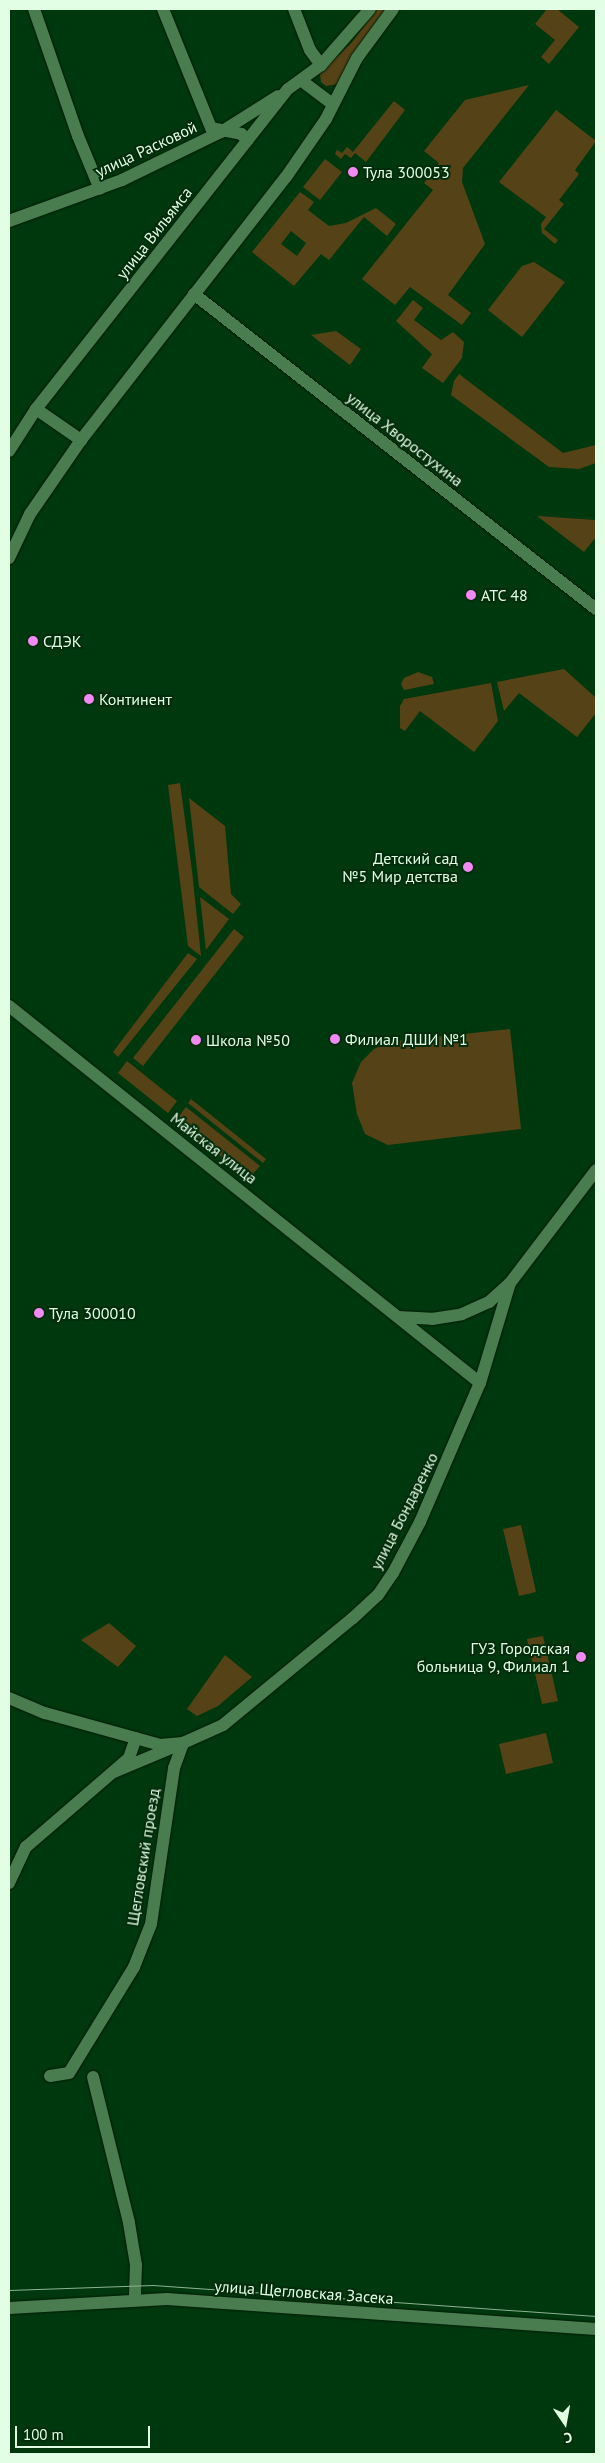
<!DOCTYPE html>
<meta charset="utf-8">
<style>
body{margin:0}
#map{position:relative;width:605px;height:2463px;overflow:hidden;background:#00380d;font-family:"PT Sans",sans-serif}
div>[style]{position:absolute}
.green>*{inset:0;background:#554317}
.roads{filter:drop-shadow(0 0 1px #021b06) drop-shadow(0 0 1px #021b06)}
.minor>*{height:12px;margin:-6px;padding:0 6px;transform-origin:6px;border-radius:6px;background:#497c4f}
.tram>*{height:1px;margin:-0.5px;padding:0 0.5px;transform-origin:0.5px;border-radius:0.5px;background:#8bb291}
.dots>*{width:14px;height:14px;translate:-50% -50%;box-sizing:border-box;border:2px solid #032c0c;border-radius:50%}
span{translate:-50% -50%;white-space:nowrap;text-align:center;line-height:1.15;-webkit-text-stroke:4px #032c0c;paint-order:stroke}
.street-label{font-size:16px;color:#e2fee4}
.poi-label{font-size:16px;color:#e2fee4}
.left{translate:0 -50%;text-align:left}
.right{translate:-100% -50%;text-align:right}
.frame{position:absolute;inset:0;border:10px solid #e2fee4;pointer-events:none}
.north{position:absolute;left:540px;top:2398px;width:50px;height:50px;-webkit-text-stroke:4px #032c0c;paint-order:stroke;rotate:168deg;font-size:14px;font-weight:700;line-height:20px;text-align:center;color:#e2fee4}
.north::after{content:'';display:block;margin:auto;width:18px;height:22px;background:#e2fee4;clip-path:polygon(50% 0,100% 100%,50% 72%,0 100%)}
.scale{position:absolute;left:15px;top:2426px;width:135px;height:22px;box-sizing:border-box;border:2px solid #e2fee4;border-top:0;padding-left:6px;font-size:15px;line-height:18px;white-space:nowrap;color:#e2fee4;-webkit-text-stroke:4px #032c0c;paint-order:stroke}
</style>
<div id="map">
<div class="green">
<i style="clip-path:polygon(377px 9px,387px 9px,337px 84px,326px 86px,321px 82px,320px 74px,352px 42px)"></i>
<i style="clip-path:polygon(547px 9px,557px 9px,579px 27px,549px 64px,541px 57px,555px 40px,535px 24px)"></i>
<i style="clip-path:polygon(529px 85px,463px 168px,462px 182px,485px 244px,448px 295px,471px 313px,462px 325px,410px 287px,395px 305px,362px 279px,433px 190px,424px 183px,439px 163px,424px 151px,465px 100px)"></i>
<i style="clip-path:polygon(394px 101px,405px 110px,366px 162px,355px 153px,351px 158px,345px 154px,341px 159px,335px 154px,337px 150px,342px 153px,347px 147px,353px 152px)"></i>
<i style="clip-path:polygon(556px 110px,596px 141px,575px 170px,579px 174px,559px 200px,564px 204px,544px 229px,558px 240px,555px 244px,542px 233px,541px 224px,546px 217px,499px 182px)"></i>
<i style="clip-path:polygon(325px 159px,342px 172px,320px 200px,303px 187px)"></i>
<i style="clip-path:polygon(evenodd,300px 192px,314px 202px,308px 210px,329px 226px,346px 223px,376px 208px,396px 224px,387px 236px,364px 217px,329px 260px,321px 254px,294px 286px,252px 252px,300px 192px,291px 231px,306px 243px,297px 256px,281px 244px,291px 231px)"></i>
<i style="clip-path:polygon(534px 262px,565px 282px,522px 337px,488px 310px,522px 266px)"></i>
<i style="clip-path:polygon(413px 300px,423px 308px,414px 320px,441px 340px,453px 332px,464px 342px,462px 358px,443px 383px,422px 368px,432px 354px,396px 321px)"></i>
<i style="clip-path:polygon(336px 331px,361px 349px,350px 365px,311px 335px)"></i>
<i style="clip-path:polygon(459px 374px,563px 453px,596px 445px,596px 463px,579px 469px,549px 467px,451px 395px,454px 381px)"></i>
<i style="clip-path:polygon(537px 516px,596px 520px,596px 537px,584px 552px)"></i>
<i style="clip-path:polygon(564px 669px,595px 697px,596px 713px,577px 737px,519px 693px,504px 711px,497px 682px)"></i>
<i style="clip-path:polygon(418px 672px,432px 677px,434px 684px,404px 690px,401px 684px,404px 678px)"></i>
<i style="clip-path:polygon(491px 683px,498px 721px,474px 752px,420px 711px,405px 731px,400px 728px,400px 706px,404px 699px)"></i>
<i style="clip-path:polygon(180px 783px,192px 871px,201px 956px,188px 946px,168px 785px)"></i>
<i style="clip-path:polygon(189px 798px,225px 826px,231px 894px,241px 904px,233px 914px,199px 887px)"></i>
<i style="clip-path:polygon(200px 897px,229px 919px,206px 950px)"></i>
<i style="clip-path:polygon(234px 929px,244px 937px,143px 1066px,133px 1058px)"></i>
<i style="clip-path:polygon(188px 953px,197px 959px,118px 1057px,113px 1052px)"></i>
<i style="clip-path:polygon(510px 1029px,521px 1129px,388px 1145px,365px 1134px,357px 1114px,352px 1083px,361px 1062px,374px 1049px,389px 1042px)"></i>
<i style="clip-path:polygon(127px 1061px,177px 1101px,168px 1113px,118px 1073px)"></i>
<i style="clip-path:polygon(191px 1099px,266px 1159px,263px 1163px,188px 1103px)"></i>
<i style="clip-path:polygon(186px 1107px,260px 1166px,249px 1178px,175px 1121px)"></i>
<i style="clip-path:polygon(521px 1525px,536px 1592px,519px 1596px,503px 1529px)"></i>
<i style="clip-path:polygon(109px 1623px,136px 1646px,118px 1667px,81px 1640px)"></i>
<i style="clip-path:polygon(543px 1636px,558px 1701px,542px 1704px,527px 1639px)"></i>
<i style="clip-path:polygon(225px 1655px,252px 1677px,218px 1706px,197px 1716px,187px 1709px)"></i>
<i style="clip-path:polygon(546px 1733px,553px 1763px,506px 1774px,499px 1744px)"></i>
</div>
<div class="roads">
<div class="minor">
<i style="left:34px;top:9px;width:134px;rotate:70.9deg"></i>
<i style="left:78px;top:136px;width:57px;rotate:67.5deg"></i>
<i style="left:163px;top:9px;width:128px;rotate:68deg"></i>
<i style="left:211px;top:128px;width:31px;rotate:11deg"></i>
<i style="left:241px;top:134px;width:9px;rotate:41deg"></i>
<i style="left:294px;top:9px;width:44px;rotate:68.7deg"></i>
<i style="left:310px;top:50px;width:19px;rotate:54deg"></i>
<i style="left:302px;top:81px;width:38px;rotate:37deg"></i>
<i style="left:9px;top:221px;width:120px;rotate:-19.9deg"></i>
<i style="left:122px;top:180px;width:110px;rotate:-25.9deg"></i>
<i style="left:221px;top:132px;width:67px;rotate:-32.3deg"></i>
<i style="left:194px;top:294px;width:511px;rotate:38.08deg"></i>
<i style="left:36px;top:409px;width:55px;rotate:34.6deg"></i>
<i style="left:9px;top:451px;width:50px;rotate:-57.3deg"></i>
<i style="left:36px;top:409px;width:407px;rotate:-51.8deg"></i>
<i style="left:288px;top:89px;width:41px;rotate:-36deg"></i>
<i style="left:321px;top:65px;width:74px;rotate:-48.8deg"></i>
<i style="left:9px;top:558px;width:49px;rotate:-64.5deg"></i>
<i style="left:30px;top:514px;width:90px;rotate:-55.4deg"></i>
<i style="left:81px;top:440px;width:333px;rotate:-52.1deg"></i>
<i style="left:286px;top:177px;width:70px;rotate:-55.4deg"></i>
<i style="left:326px;top:119px;width:68px;rotate:-63.1deg"></i>
<i style="left:357px;top:58px;width:61px;rotate:-53.7deg"></i>
<i style="left:9px;top:1006px;width:603px;rotate:38.67deg"></i>
<i style="left:398px;top:1317px;width:34px;rotate:3deg"></i>
<i style="left:432px;top:1319px;width:30px;rotate:-9deg"></i>
<i style="left:462px;top:1314px;width:30px;rotate:-24deg"></i>
<i style="left:489px;top:1302px;width:28px;rotate:-42deg"></i>
<i style="left:9px;top:1698px;width:39px;rotate:23deg"></i>
<i style="left:45px;top:1713px;width:119px;rotate:15.5deg"></i>
<i style="left:160px;top:1745px;width:23px;rotate:-5deg"></i>
<i style="left:183px;top:1743px;width:44px;rotate:-24.2deg"></i>
<i style="left:223px;top:1725px;width:168px;rotate:-39.5deg"></i>
<i style="left:353px;top:1618px;width:34px;rotate:-43deg"></i>
<i style="left:378px;top:1595px;width:27px;rotate:-56deg"></i>
<i style="left:393px;top:1573px;width:58px;rotate:-62.1deg"></i>
<i style="left:420px;top:1522px;width:151px;rotate:-66.7deg"></i>
<i style="left:480px;top:1383px;width:104px;rotate:-73.3deg"></i>
<i style="left:510px;top:1283px;width:142px;rotate:-52.7deg"></i>
<i style="left:9px;top:1883px;width:40px;rotate:-65deg"></i>
<i style="left:26px;top:1847px;width:136px;rotate:-40.8deg"></i>
<i style="left:129px;top:1758px;width:21px;rotate:-71deg"></i>
<i style="left:50px;top:2076px;width:19px;rotate:-9deg"></i>
<i style="left:69px;top:2073px;width:124px;rotate:-58.5deg"></i>
<i style="left:134px;top:1967px;width:46px;rotate:-68.4deg"></i>
<i style="left:151px;top:1924px;width:158px;rotate:-81.6deg"></i>
<i style="left:174px;top:1768px;width:27px;rotate:-70deg"></i>
<i style="left:183px;top:1743px;width:75px;rotate:157.2deg"></i>
<i style="left:93px;top:2077px;width:150px;rotate:76.1deg"></i>
<i style="left:129px;top:2223px;width:43px;rotate:80.5deg"></i>
<i style="left:136px;top:2265px;width:35px;rotate:92deg"></i>
<i style="left:9px;top:2308px;width:158px;rotate:-3.3deg"></i>
<i style="left:167px;top:2299px;width:430px;rotate:4deg"></i>
</div>
</div>
<div class="tram">
<i style="left:9px;top:2290px;width:144px;rotate:-2deg"></i>
<i style="left:153px;top:2285px;width:444px;rotate:4deg"></i>
</div>
<div class="dots">
<i style="left:353px;top:172px;background:#f28af3"></i>
<i style="left:471px;top:595px;background:#f28af3"></i>
<i style="left:33px;top:641px;background:#f28af3"></i>
<i style="left:89px;top:699px;background:#f28af3"></i>
<i style="left:468px;top:867px;background:#f28af3"></i>
<i style="left:335px;top:1039px;background:#f28af3"></i>
<i style="left:196px;top:1040px;background:#f28af3"></i>
<i style="left:39px;top:1313px;background:#f28af3"></i>
<i style="left:581px;top:1657px;background:#f28af3"></i>
</div>
<div class="street-label">
<span style="left:146px;top:149px;rotate:-25deg">улица Расковой</span>
<span style="left:154px;top:233px;rotate:-52deg">улица Вильямса</span>
<span style="left:405px;top:439px;rotate:38deg">улица Хворостухина</span>
<span style="left:214px;top:1148px;rotate:38deg">Майская улица</span>
<span style="left:404px;top:1511px;rotate:-63deg">улица Бондаренко</span>
<span style="left:143px;top:1857px;rotate:-81deg">Щегловский проезд</span>
<span style="left:304px;top:2292px;rotate:4deg">улица Щегловская Засека</span>
</div>
<div class="poi-label">
<span class="left" style="left:363px;top:172px">Тула 300053</span>
<span class="left" style="left:481px;top:595px">АТС 48</span>
<span class="left" style="left:43px;top:641px">СДЭК</span>
<span class="left" style="left:99px;top:699px">Континент</span>
<span class="right" style="left:458px;top:867px">Детский сад<br>№5 Мир детства</span>
<span class="left" style="left:345px;top:1039px">Филиал ДШИ №1</span>
<span class="left" style="left:206px;top:1040px">Школа №50</span>
<span class="left" style="left:49px;top:1313px">Тула 300010</span>
<span class="right" style="left:570px;top:1657px">ГУЗ Городская<br>больница 9, Филиал 1</span>
</div>
<div class="frame"></div>
<div class="north">С</div>
<div class="scale">100 m</div>
</div>
